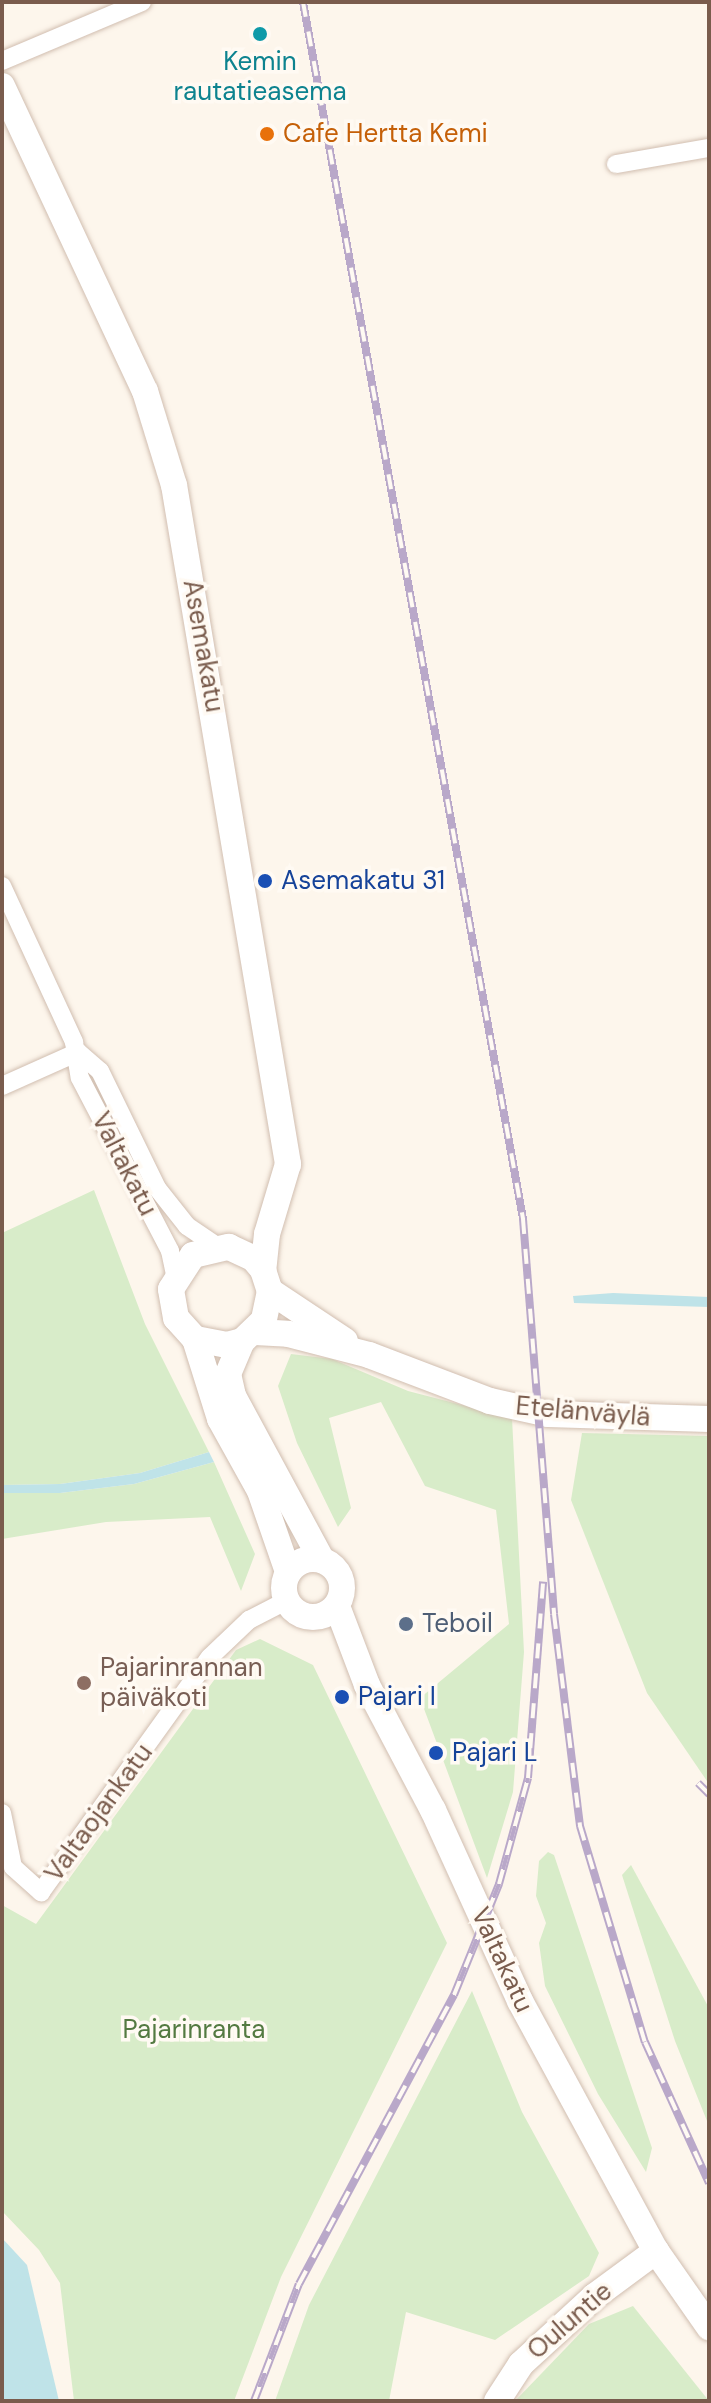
<!DOCTYPE html>
<meta charset="utf-8">
<style>
body{margin:0}
#map{position:relative;width:711px;height:2403px;overflow:hidden;background:#fdf6ec;font-family:"DM Sans",sans-serif}
div>[style]{position:absolute}
.green>*{inset:0;background:#d8ecc9}
.water>*{inset:0;background:#bfe3e8}
.roads{filter:drop-shadow(0 0 2px #d1beb0) drop-shadow(0 0 2px #d1beb0)}
.minor>*{height:18px;margin:-9px;padding:0 9px;transform-origin:9px;border-radius:9px;background:#fff}
.secondary>*{height:26px;margin:-13px;padding:0 13px;transform-origin:13px;border-radius:13px;background:#fff}
.secondary>.ring{margin:-13px;padding:0;box-sizing:content-box;background:none;border:26px solid #fff;border-radius:50%}
.rail>*{height:8px;margin-top:-4px;transform-origin:0;background:repeating-linear-gradient(90deg,#fffaf3 0 15px,#b9a8c9 0 30px);box-sizing:border-box;border-block:2px solid #b9a8c9}
.dots>*{width:22px;height:22px;translate:-50% -50%;box-sizing:border-box;border:4px solid #fffaf3;border-radius:50%}
span{translate:-50% -50%;white-space:nowrap;text-align:center;line-height:1.15;-webkit-text-stroke:7px #fffaf3;paint-order:stroke}
.culture-label{font-size:26px;color:#0d838f}
.food-label{font-size:26px;color:#c56008}
.left{translate:0 -50%;text-align:left}
.street-label{font-size:26px;color:#7a5c4d}
.transit-label{font-size:26px;color:#164399}
.service-label{font-size:26px;color:#4e5e75}
.education-label{font-size:26px;color:#785e54}
.park-label{font-size:26px;color:#537a41}
.frame{position:absolute;inset:0;border:4px solid #7a5c4d;pointer-events:none}
</style>
<div id="map">
<div class="green">
<i style="clip-path:polygon(94px 1190px,145px 1324px,209px 1452px,140px 1473px,60px 1484px,2px 1485px,2px 1233px)"></i>
<i style="clip-path:polygon(291px 1354px,332px 1359px,408px 1391px,512px 1418px,524px 1652px,513px 1792px,487px 1878px,420px 1698px,509px 1624px,496px 1510px,425px 1486px,381px 1402px,329px 1418px,351px 1508px,338px 1527px,297px 1443px,278px 1386px)"></i>
<i style="clip-path:polygon(582px 1433px,709px 1436px,709px 1784px,647px 1693px,571px 1500px)"></i>
<i style="clip-path:polygon(214px 1462px,255px 1554px,241px 1591px,210px 1517px,106px 1522px,2px 1539px,2px 1493px,60px 1493px,134px 1484px)"></i>
<i style="clip-path:polygon(260px 1639px,313px 1665px,447px 1943px,281px 2277px,234px 2401px,74px 2401px,60px 2283px,39px 2250px,2px 2211px,2px 1905px,36px 1924px,236px 1650px)"></i>
<i style="clip-path:polygon(548px 1852px,554px 1855px,652px 2148px,646px 2172px,598px 2094px,545px 1986px,539px 1943px,546px 1923px,536px 1896px,539px 1861px)"></i>
<i style="clip-path:polygon(631px 1865px,709px 2008px,709px 2126px,675px 2041px,622px 1875px)"></i>
<i style="clip-path:polygon(472px 1991px,522px 2112px,599px 2253px,589px 2276px,495px 2340px,406px 2312px,389px 2401px,275px 2401px,309px 2305px)"></i>
<i style="clip-path:polygon(633px 2306px,709px 2401px,515px 2401px,589px 2324px)"></i>
</div>
<div class="water">
<i style="clip-path:polygon(613px 1293px,709px 1297px,709px 1307px,574px 1303px,573px 1296px)"></i>
<i style="clip-path:polygon(209px 1452px,214px 1462px,134px 1484px,60px 1493px,2px 1493px,2px 1485px,60px 1484px,140px 1473px)"></i>
<i style="clip-path:polygon(2px 2238px,27px 2265px,59px 2401px,2px 2401px)"></i>
</div>
<div class="roads">
<div class="minor">
<i style="left:2px;top:61px;width:152px;rotate:-22.9deg"></i>
<i style="left:616px;top:164px;width:94px;rotate:-9.8deg"></i>
<i style="left:2px;top:886px;width:172px;rotate:65.2deg"></i>
<i style="left:74px;top:1042px;width:36px;rotate:81deg"></i>
<i style="left:80px;top:1078px;width:195px;rotate:62.5deg"></i>
<i style="left:170px;top:1251px;width:25px;rotate:78deg"></i>
<i style="left:78px;top:1052px;width:29px;rotate:41deg"></i>
<i style="left:100px;top:1071px;width:130px;rotate:64deg"></i>
<i style="left:157px;top:1188px;width:48px;rotate:51.7deg"></i>
<i style="left:187px;top:1226px;width:37px;rotate:34deg"></i>
<i style="left:2px;top:1086px;width:83px;rotate:-24.1deg"></i>
<i style="left:2px;top:1813px;width:55px;rotate:78.5deg"></i>
<i style="left:13px;top:1867px;width:38px;rotate:42deg"></i>
<i style="left:41px;top:1892px;width:289px;rotate:-54.3deg"></i>
<i style="left:210px;top:1657px;width:54px;rotate:-43.5deg"></i>
<i style="left:249px;top:1620px;width:42px;rotate:-27.2deg"></i>
</div>
<div class="secondary">
<i style="left:2px;top:86px;width:337px;rotate:64.9deg"></i>
<i style="left:145px;top:391px;width:98px;rotate:72.9deg"></i>
<i style="left:174px;top:485px;width:689px;rotate:80.47deg"></i>
<i style="left:288px;top:1164px;width:73px;rotate:106.7deg"></i>
<i style="left:267px;top:1234px;width:36px;rotate:96deg"></i>
<i style="left:263px;top:1270px;width:22px;rotate:72deg"></i>
<i style="left:270px;top:1291px;width:30px;rotate:102deg"></i>
<i style="left:264px;top:1320px;width:30px;rotate:136deg"></i>
<i style="left:242px;top:1341px;width:16px;rotate:165deg"></i>
<i style="left:227px;top:1345px;width:33px;rotate:-169deg"></i>
<i style="left:195px;top:1339px;width:28px;rotate:-132deg"></i>
<i style="left:176px;top:1318px;width:29px;rotate:-100deg"></i>
<i style="left:171px;top:1289px;width:40px;rotate:-57.1deg"></i>
<i style="left:193px;top:1255px;width:37px;rotate:-13deg"></i>
<i style="left:229px;top:1247px;width:26px;rotate:25deg"></i>
<i style="left:253px;top:1258px;width:16px;rotate:50deg"></i>
<i style="left:270px;top:1291px;width:90px;rotate:33.7deg"></i>
<i style="left:255px;top:1332px;width:33px;rotate:3deg"></i>
<i style="left:288px;top:1334px;width:84px;rotate:14.5deg"></i>
<i style="left:369px;top:1355px;width:129px;rotate:20.8deg"></i>
<i style="left:490px;top:1401px;width:59px;rotate:12.6deg"></i>
<i style="left:548px;top:1414px;width:161px;rotate:1.8deg"></i>
<i style="left:195px;top:1339px;width:84px;rotate:72.6deg"></i>
<i style="left:220px;top:1419px;width:82px;rotate:60.9deg"></i>
<i style="left:260px;top:1491px;width:86px;rotate:70.9deg"></i>
<i style="left:242px;top:1341px;width:36px;rotate:113deg"></i>
<i style="left:228px;top:1374px;width:23px;rotate:77deg"></i>
<i style="left:233px;top:1396px;width:185px;rotate:61.6deg"></i>
<i class="ring" style="left:284px;top:1559px;width:32px;height:32px"></i>
<i style="left:337px;top:1606px;width:85px;rotate:69.2deg"></i>
<i style="left:367px;top:1685px;width:141px;rotate:62.2deg"></i>
<i style="left:433px;top:1810px;width:210px;rotate:65.5deg"></i>
<i style="left:520px;top:2001px;width:285px;rotate:61.5deg"></i>
<i style="left:656px;top:2251px;width:93px;rotate:55.1deg"></i>
<i style="left:497px;top:2401px;width:44px;rotate:-57deg"></i>
<i style="left:521px;top:2364px;width:100px;rotate:-42.6deg"></i>
<i style="left:595px;top:2296px;width:76px;rotate:-36.4deg"></i>
</div>
</div>
<div class="rail">
<i style="left:303px;top:2px;width:1237px;rotate:79.75deg"></i>
<i style="left:523px;top:1219px;width:396px;rotate:85.5deg"></i>
<i style="left:554px;top:1614px;width:214px;rotate:83deg"></i>
<i style="left:580px;top:1826px;width:226px;rotate:73.3deg"></i>
<i style="left:645px;top:2042px;width:155px;rotate:65.6deg"></i>
<i style="left:698px;top:1783px;width:16px;rotate:45deg"></i>
<i style="left:254px;top:2401px;width:125px;rotate:-69deg"></i>
<i style="left:299px;top:2284px;width:328px;rotate:-61.8deg"></i>
<i style="left:454px;top:1995px;width:120px;rotate:-67.9deg"></i>
<i style="left:499px;top:1884px;width:110px;rotate:-74.7deg"></i>
<i style="left:528px;top:1778px;width:197px;rotate:-85.6deg"></i>
</div>
<div class="dots">
<i style="left:260px;top:34px;background:#0f9aa8"></i>
<i style="left:267px;top:134px;background:#e8710a"></i>
<i style="left:265px;top:881px;background:#1a4fb4"></i>
<i style="left:406px;top:1624px;background:#5c6f8a"></i>
<i style="left:84px;top:1683px;background:#8d6e63"></i>
<i style="left:342px;top:1697px;background:#1a4fb4"></i>
<i style="left:436px;top:1753px;background:#1a4fb4"></i>
</div>
<div class="culture-label">
<span style="left:260px;top:77px">Kemin<br>rautatieasema</span>
</div>
<div class="food-label">
<span class="left" style="left:283px;top:134px">Cafe Hertta Kemi</span>
</div>
<div class="street-label">
<span style="left:203px;top:646px;rotate:80deg">Asemakatu</span>
<span style="left:124px;top:1164px;rotate:63deg">Valtakatu</span>
<span style="left:583px;top:1412px;rotate:5deg">Etelänväylä</span>
<span style="left:99px;top:1813px;rotate:-54deg">Valtaojankatu</span>
<span style="left:502px;top:1960px;rotate:65deg">Valtakatu</span>
<span style="left:570px;top:2321px;rotate:-41deg">Ouluntie</span>
</div>
<div class="transit-label">
<span class="left" style="left:281px;top:881px">Asemakatu 31</span>
<span class="left" style="left:358px;top:1697px">Pajari I</span>
<span class="left" style="left:452px;top:1753px">Pajari L</span>
</div>
<div class="service-label">
<span class="left" style="left:422px;top:1624px">Teboil</span>
</div>
<div class="education-label">
<span class="left" style="left:100px;top:1683px">Pajarinrannan<br>päiväkoti</span>
</div>
<div class="park-label">
<span style="left:194px;top:2030px">Pajarinranta</span>
</div>
<div class="frame"></div>
</div>
